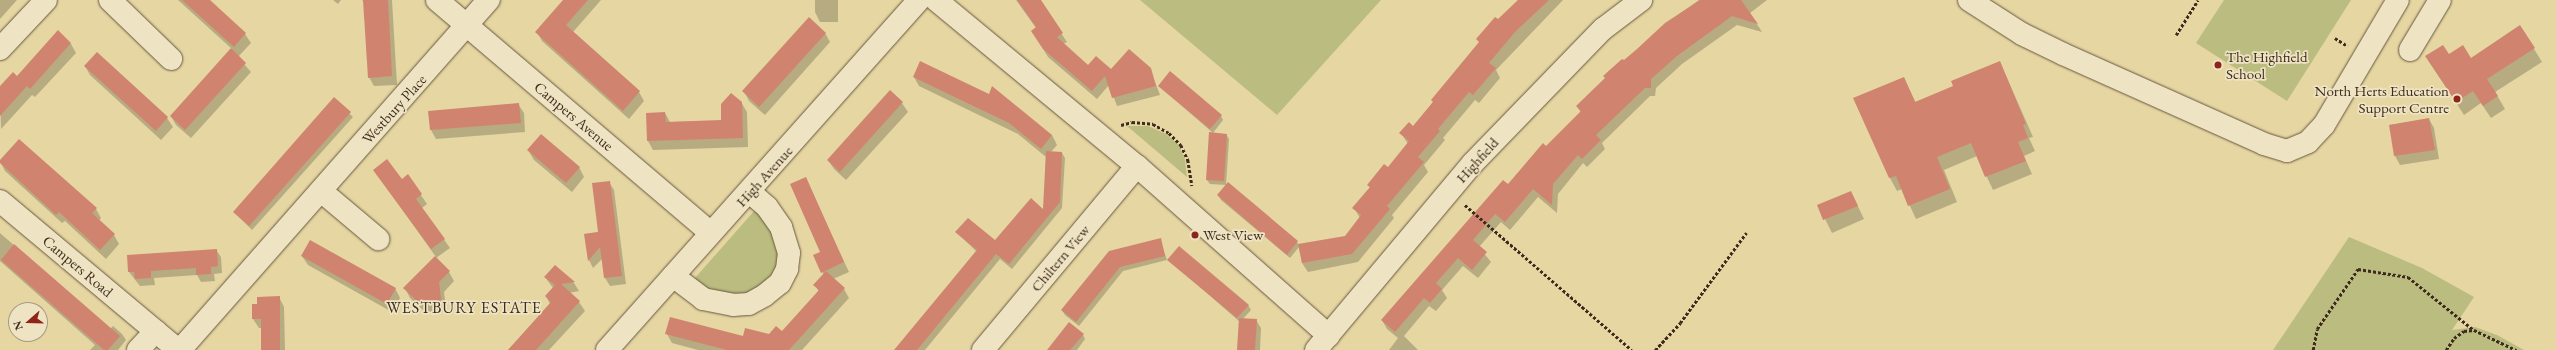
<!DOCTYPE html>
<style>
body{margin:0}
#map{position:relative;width:2556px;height:350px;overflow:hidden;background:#e5d6a2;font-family:"EB Garamond",serif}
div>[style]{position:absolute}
.green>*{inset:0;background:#bbbc80}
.shadow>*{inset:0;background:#0003}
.building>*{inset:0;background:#d0846f}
.path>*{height:2.5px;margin-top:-1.25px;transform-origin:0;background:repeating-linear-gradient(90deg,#3f2b1d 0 3px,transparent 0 5px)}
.roads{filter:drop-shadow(0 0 1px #68563e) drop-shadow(0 0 1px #68563e)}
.minor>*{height:22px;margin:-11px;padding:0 11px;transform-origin:11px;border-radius:11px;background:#eee4c3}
.dots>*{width:11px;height:11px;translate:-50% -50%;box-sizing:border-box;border:2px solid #eee4c3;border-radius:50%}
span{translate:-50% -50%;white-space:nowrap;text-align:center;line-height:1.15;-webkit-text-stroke:3.5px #eee4c3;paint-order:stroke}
.poi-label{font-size:15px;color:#3f2b1d}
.left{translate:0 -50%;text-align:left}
.right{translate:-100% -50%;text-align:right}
.street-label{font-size:15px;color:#3f2b1d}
.neighbourhood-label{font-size:16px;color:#3f2b1d;letter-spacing:1px}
.north{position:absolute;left:8px;top:302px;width:40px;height:40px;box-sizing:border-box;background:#eee4c3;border:1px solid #a89a81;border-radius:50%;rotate:250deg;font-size:11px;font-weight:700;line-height:16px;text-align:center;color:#3f2b1d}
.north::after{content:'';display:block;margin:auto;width:14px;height:18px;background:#8f2418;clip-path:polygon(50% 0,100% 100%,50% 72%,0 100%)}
</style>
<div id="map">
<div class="green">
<i style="clip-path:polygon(1140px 0,1381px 0,1277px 115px)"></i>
<i style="clip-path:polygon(2224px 0,2351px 0,2287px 101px,2196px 43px)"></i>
<i style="clip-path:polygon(1127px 126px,1148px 126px,1166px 134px,1179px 145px,1185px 160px,1187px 177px)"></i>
<i style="clip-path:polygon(755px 210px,766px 216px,782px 255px,767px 283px,745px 295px,721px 296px,698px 284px,695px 278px)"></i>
<i style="clip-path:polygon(2349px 237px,2422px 268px,2474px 297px,2452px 330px,2475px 327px,2497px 335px,2524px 350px,2273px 350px)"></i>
</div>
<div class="shadow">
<i style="clip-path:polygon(0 0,17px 0,0 19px)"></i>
<i style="clip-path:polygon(178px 0,209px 0,245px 34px,251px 43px,238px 57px,251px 72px,191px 138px,176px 125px,171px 116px,232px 49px)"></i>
<i style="clip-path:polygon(333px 0,341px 0,338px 4px)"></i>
<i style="clip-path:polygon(362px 0,392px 0,397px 85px,374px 86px,369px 77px,364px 2px)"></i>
<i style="clip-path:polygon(564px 0,601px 0,573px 32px,639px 92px,644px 101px,629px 119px,542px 41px,537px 32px)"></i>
<i style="clip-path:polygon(815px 0,838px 0,838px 22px,820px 22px,815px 12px)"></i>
<i style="clip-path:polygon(1016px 0,1039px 0,1067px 42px,1063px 44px,1089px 66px,1111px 70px,1150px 69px,1160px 95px,1117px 106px,1109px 85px,1097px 99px,1048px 57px,1037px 39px,1036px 28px)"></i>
<i style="clip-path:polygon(1518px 0,1563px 0,1496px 70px,1500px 78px,1479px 103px,1475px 100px,1443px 138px,1445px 140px,1424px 165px,1428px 172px,1392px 215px,1394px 218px,1358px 262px,1308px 272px,1302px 263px,1299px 247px,1290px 258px,1221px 200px,1218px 195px,1297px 242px,1299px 245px,1345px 237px,1360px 218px,1354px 208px,1370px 188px,1368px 185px,1388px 168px,1408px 144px,1401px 133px,1413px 127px,1498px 21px)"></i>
<i style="clip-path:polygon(1699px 0,1767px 0,1750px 13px,1762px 32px,1737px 25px,1682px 64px,1656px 88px,1655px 96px,1650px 96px,1602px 143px,1605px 149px,1587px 167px,1583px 163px,1558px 194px,1557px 213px,1538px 197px,1510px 230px,1501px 222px,1479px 247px,1491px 262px,1478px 278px,1463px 266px,1442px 290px,1447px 298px,1436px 311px,1429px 306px,1404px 336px,1418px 350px,1389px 350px,1398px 338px,1387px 329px,1382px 320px,1581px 113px,1577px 106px,1666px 24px)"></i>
<i style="clip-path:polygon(2520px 26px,2542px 62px,2495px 92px,2505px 109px,2491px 118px,2481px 103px,2464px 115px,2434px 69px,2448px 56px,2470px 59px)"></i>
<i style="clip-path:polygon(58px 32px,71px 44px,76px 53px,35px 97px,32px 95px,1px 129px,0 88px,17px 77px)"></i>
<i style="clip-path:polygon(825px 33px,830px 42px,765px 115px,749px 101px,744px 91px)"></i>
<i style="clip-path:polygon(97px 53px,167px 118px,173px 127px,161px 140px,90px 75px,85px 66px)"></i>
<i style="clip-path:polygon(2000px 62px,2033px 137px,2029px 138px,2035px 151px,2024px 156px,2032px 174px,1993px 190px,1977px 156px,1944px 170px,1957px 202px,1916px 219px,1902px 189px,1897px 191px,1890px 178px,1904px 78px,1916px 103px,1954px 87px)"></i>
<i style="clip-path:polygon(914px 77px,1052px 135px,1057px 145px,1051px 152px,1062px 153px,1065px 158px,1062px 208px,1012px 269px,1000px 259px,925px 350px,895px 350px,976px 251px,956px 232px,996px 242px,1044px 211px,1046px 157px,1018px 134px,919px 86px)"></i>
<i style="clip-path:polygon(1159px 86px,1221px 116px,1223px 120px,1213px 133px)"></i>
<i style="clip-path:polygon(334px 99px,353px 117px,252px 230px,234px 212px)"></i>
<i style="clip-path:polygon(741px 102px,747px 112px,748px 147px,653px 150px,648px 141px,647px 114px,665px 113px,670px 122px,722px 121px)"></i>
<i style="clip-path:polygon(902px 103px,908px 112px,846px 180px,834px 169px,828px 160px)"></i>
<i style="clip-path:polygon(518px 104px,524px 113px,525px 132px,436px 139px,431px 130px,429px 112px)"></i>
<i style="clip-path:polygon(2429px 119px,2434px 128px,2439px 159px,2400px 165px,2395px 156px,2390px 125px)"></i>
<i style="clip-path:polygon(1226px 134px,1229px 139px,1226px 185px,1210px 184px,1207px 180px)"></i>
<i style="clip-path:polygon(528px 150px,579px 167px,584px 177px,572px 192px,534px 160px)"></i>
<i style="clip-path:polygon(0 161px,96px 209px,101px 218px,99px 221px,114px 235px,119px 244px,106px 259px,65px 221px,62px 223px,5px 171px)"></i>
<i style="clip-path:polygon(374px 170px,401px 180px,408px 176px,427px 204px,422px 208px,450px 248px,436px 258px,449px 272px,454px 281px,444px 292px,446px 308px,441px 313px,424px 311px,410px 298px,405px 288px,436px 257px)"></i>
<i style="clip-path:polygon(805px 178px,849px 272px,833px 279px,844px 289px,849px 298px,802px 350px,698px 350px,672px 343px,667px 334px,765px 340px,782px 332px,819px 292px,815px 285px,823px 275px,821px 252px)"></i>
<i style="clip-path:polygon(609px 182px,614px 190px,626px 284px,610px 286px,605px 278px,603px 258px,593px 268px,589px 260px,585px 234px,599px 232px)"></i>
<i style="clip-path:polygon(1851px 192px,1864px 219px,1832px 233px,1818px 205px)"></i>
<i style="clip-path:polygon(0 233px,110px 329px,113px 326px,122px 334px,126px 340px,118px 350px,90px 350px,95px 345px,0 261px)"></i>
<i style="clip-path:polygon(1160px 239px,1167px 260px,1123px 271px,1079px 326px,1065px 315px,1062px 310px,1110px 252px)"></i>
<i style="clip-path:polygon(216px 250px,221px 257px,222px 273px,214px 274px,215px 281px,201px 282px,197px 275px,154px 278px,155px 285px,140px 286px,129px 272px)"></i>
<i style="clip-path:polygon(302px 256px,395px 288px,400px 298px,392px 312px,308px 265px)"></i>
<i style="clip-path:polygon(1169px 260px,1248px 305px,1251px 310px,1242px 320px,1256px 320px,1261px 328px,1260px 350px,1238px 350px,1240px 322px)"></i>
<i style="clip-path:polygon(555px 266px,574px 283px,579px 291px,569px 293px,579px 302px,585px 311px,549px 350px,508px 350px,550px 304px,546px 296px,553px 288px,545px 277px)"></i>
<i style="clip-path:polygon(279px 297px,284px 307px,285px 350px,262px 350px,262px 328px,259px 328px,253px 319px)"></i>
<i style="clip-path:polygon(1083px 335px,1085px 339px,1077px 350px,1048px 350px)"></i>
</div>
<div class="building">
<i style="clip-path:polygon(182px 0,210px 0,246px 33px,234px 47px)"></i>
<i style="clip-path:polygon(363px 0,388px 0,392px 76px,368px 78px)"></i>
<i style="clip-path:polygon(563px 0,588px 0,566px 25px,640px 91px,623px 111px,535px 32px)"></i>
<i style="clip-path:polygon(1017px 0,1041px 0,1063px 33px,1057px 37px,1088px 65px,1096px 56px,1111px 69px,1129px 49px,1151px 68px,1156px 86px,1112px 98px,1105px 76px,1092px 91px,1043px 49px,1031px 31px,1036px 27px)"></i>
<i style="clip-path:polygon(1518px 0,1549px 0,1515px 32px,1489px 63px,1496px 68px,1473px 95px,1469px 92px,1438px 129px,1440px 131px,1418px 157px,1424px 162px,1387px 206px,1390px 209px,1352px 254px,1302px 263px,1298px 244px,1345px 236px,1361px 215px,1352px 208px,1370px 187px,1367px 185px,1384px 164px,1388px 167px,1409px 141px,1399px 133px,1409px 122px,1413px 126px,1433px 102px,1431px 100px,1479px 42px,1476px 39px,1495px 17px,1498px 19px)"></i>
<i style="clip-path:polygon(1700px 0,1741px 0,1758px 24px,1732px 16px,1677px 56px,1651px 79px,1651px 88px,1645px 88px,1596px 135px,1601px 140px,1582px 159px,1578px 155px,1553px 184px,1552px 205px,1533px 189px,1505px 222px,1495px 214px,1473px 240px,1487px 252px,1472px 270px,1458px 258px,1436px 283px,1442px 289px,1430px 303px,1424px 298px,1395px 332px,1381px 320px,1503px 180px,1508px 184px,1543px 143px,1546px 146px,1581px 111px,1576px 106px,1605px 78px,1603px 76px,1622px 59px,1624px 60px,1637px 49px,1665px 23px)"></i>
<i style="clip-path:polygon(809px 17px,826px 33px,759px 107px,742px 91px)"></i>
<i style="clip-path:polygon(2520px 25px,2535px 48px,2487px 79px,2498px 96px,2483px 106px,2473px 91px,2456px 102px,2425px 56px,2443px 45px,2449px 54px,2463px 45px,2471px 58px)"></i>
<i style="clip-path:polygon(58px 30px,71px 43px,30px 89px,27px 86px,0 116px,0 86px,13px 72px,17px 76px)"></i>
<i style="clip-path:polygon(231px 48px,246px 63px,185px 130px,170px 116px)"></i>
<i style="clip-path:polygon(97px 52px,168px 117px,156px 131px,84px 66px)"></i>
<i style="clip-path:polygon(920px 61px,989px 94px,992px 86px,1052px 135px,1041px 149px,1009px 123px,913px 77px)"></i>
<i style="clip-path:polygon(2000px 61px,2026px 124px,2023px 125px,2028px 138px,2018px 142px,2026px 161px,1985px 177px,1971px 143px,1937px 157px,1950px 189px,1908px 206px,1896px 176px,1889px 178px,1853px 98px,1904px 77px,1915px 102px,1953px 86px,1951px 81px)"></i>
<i style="clip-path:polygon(1170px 71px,1222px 115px,1210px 129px,1158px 86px)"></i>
<i style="clip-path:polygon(890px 90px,903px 102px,840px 172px,827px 160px)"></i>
<i style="clip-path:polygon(731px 93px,742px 102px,743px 138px,647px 141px,646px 113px,665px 112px,666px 122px,721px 120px,721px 104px)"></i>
<i style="clip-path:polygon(334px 97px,351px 112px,249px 226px,233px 212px)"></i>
<i style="clip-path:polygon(519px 103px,521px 123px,430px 130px,428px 111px)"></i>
<i style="clip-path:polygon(2429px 118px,2435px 150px,2394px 156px,2389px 125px)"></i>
<i style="clip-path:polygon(1209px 132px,1227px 134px,1224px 181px,1206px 180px)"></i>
<i style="clip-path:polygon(541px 134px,580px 167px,566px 183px,527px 150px)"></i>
<i style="clip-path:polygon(19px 139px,97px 208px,92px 213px,115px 234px,100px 250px,59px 212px,56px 215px,0 163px,0 160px)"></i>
<i style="clip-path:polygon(1046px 151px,1062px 152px,1060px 202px,1009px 264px,996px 254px,917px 350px,894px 350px,977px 250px,955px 232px,968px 218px,995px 240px,1031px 198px,1043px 209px)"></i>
<i style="clip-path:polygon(387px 159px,402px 179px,408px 174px,422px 194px,416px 199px,445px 239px,431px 249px,373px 170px)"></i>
<i style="clip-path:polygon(806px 177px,844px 262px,821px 273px,813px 255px,820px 252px,790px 184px)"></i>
<i style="clip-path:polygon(610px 181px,622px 276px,604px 278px,600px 247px,588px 261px,584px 234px,598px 232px,592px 183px)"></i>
<i style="clip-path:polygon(1228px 182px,1298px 241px,1287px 255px,1217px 195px)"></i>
<i style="clip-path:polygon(1851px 191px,1858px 206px,1823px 220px,1817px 205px)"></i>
<i style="clip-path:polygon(1161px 238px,1165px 256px,1120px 267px,1076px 322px,1061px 310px,1109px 251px)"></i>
<i style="clip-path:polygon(310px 240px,396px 288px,387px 304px,301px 256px)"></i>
<i style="clip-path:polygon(14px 244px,120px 336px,108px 350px,104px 350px,1px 260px)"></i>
<i style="clip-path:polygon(1179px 246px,1249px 305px,1237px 318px,1167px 260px)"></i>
<i style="clip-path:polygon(217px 249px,218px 266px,211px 267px,211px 274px,196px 275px,196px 268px,151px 271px,151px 278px,135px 279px,134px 272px,128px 272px,127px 255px)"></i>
<i style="clip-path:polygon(435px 256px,450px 271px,439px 282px,441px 299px,436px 304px,418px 302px,403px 288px)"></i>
<i style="clip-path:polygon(555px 265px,575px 282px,561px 284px,580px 301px,536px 350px,508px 350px,551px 302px,545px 296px,555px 285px,544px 277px)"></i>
<i style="clip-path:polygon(826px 271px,845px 288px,789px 350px,727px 350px,665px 334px,670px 317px,743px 336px,745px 328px,769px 334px,776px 326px,782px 331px,819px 290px,813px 285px)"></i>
<i style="clip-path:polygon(280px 296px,280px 350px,261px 350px,261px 319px,252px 319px,252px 304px,257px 304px,257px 297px)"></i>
<i style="clip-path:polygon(1239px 318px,1257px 319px,1255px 350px,1237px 350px)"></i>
<i style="clip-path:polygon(1069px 322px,1084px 334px,1070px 350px,1047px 350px)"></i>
</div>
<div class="path">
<i style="left:2176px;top:35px;width:41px;rotate:-57.8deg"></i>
<i style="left:2335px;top:38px;width:15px;rotate:32deg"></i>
<i style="left:1121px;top:125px;width:11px;rotate:-15deg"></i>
<i style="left:1132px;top:122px;width:21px;rotate:5deg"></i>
<i style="left:1153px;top:124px;width:18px;rotate:29deg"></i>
<i style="left:1169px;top:133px;width:17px;rotate:45deg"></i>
<i style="left:1181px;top:145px;width:17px;rotate:65deg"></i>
<i style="left:1188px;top:160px;width:26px;rotate:81deg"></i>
<i style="left:1465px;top:205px;width:221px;rotate:41deg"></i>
<i style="left:1655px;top:350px;width:37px;rotate:-47deg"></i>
<i style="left:1680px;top:323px;width:112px;rotate:-53.7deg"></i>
<i style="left:2313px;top:350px;width:21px;rotate:-79deg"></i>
<i style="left:2317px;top:329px;width:73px;rotate:-55.7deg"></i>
<i style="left:2358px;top:269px;width:51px;rotate:9.1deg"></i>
<i style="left:2408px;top:277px;width:85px;rotate:38.8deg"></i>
<i style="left:2446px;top:350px;width:14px;rotate:-56deg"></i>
<i style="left:2454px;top:338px;width:12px;rotate:-35deg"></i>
<i style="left:2464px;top:331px;width:10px;rotate:-6deg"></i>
<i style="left:2474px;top:330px;width:47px;rotate:25.5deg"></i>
</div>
<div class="roads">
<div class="minor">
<i style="left:110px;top:0;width:85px;rotate:44deg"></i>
<i style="left:437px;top:0;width:358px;rotate:40.4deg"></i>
<i style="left:936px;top:0;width:261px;rotate:39.6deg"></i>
<i style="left:1137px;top:166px;width:256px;rotate:41.5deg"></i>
<i style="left:1969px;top:0;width:63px;rotate:32.7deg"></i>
<i style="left:2022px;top:34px;width:46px;rotate:26deg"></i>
<i style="left:2063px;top:54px;width:220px;rotate:24.1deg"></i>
<i style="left:2264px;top:144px;width:24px;rotate:17deg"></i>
<i style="left:2287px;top:151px;width:23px;rotate:-23deg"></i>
<i style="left:2308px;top:142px;width:23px;rotate:-47deg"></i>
<i style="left:2324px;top:125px;width:145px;rotate:-59.4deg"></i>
<i style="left:0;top:49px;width:67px;rotate:-46.8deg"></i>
<i style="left:2410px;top:50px;width:58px;rotate:-59deg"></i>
<i style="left:321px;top:191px;width:75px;rotate:40.1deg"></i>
<i style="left:0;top:201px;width:232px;rotate:39.9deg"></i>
<i style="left:673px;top:276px;width:38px;rotate:37deg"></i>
<i style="left:703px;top:299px;width:31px;rotate:11deg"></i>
<i style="left:733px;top:305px;width:16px;rotate:-4deg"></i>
<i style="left:749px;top:304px;width:18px;rotate:-29deg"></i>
<i style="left:765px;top:295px;width:19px;rotate:-39deg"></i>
<i style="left:780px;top:283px;width:16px;rotate:-63deg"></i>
<i style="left:787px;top:269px;width:16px;rotate:-83deg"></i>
<i style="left:789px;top:253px;width:27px;rotate:-107deg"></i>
<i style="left:781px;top:227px;width:24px;rotate:-125deg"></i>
<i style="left:767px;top:207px;width:23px;rotate:-139deg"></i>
<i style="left:138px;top:350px;width:26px;rotate:-47deg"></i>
<i style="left:180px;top:350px;width:467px;rotate:-48.6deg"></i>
<i style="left:607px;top:350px;width:469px;rotate:-48.3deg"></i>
<i style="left:983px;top:350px;width:240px;rotate:-50.1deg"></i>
<i style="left:1316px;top:350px;width:244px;rotate:-50deg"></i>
<i style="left:1473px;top:163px;width:187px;rotate:-45.9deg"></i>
<i style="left:1603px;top:29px;width:48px;rotate:-37.3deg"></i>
</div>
</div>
<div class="dots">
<i style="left:2218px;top:65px;background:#8f2418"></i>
<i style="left:2457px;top:99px;background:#8f2418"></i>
<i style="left:1195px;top:235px;background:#8f2418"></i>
</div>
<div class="poi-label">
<span class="left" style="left:2226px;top:65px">The Highfield<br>School</span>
<span class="right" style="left:2449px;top:99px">North Herts Education<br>Support Centre</span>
<span class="left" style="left:1203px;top:235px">West View</span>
</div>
<div class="street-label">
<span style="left:394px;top:109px;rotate:-48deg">Westbury Place</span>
<span style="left:574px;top:116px;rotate:40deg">Campers Avenue</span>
<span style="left:1477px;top:160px;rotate:-48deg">Highfield</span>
<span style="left:764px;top:176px;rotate:-48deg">High Avenue</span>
<span style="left:1060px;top:258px;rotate:-50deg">Chiltern View</span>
<span style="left:78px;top:266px;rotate:40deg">Campers Road</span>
</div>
<div class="neighbourhood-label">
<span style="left:464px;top:308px">WESTBURY ESTATE</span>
</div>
<div class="north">N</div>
</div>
